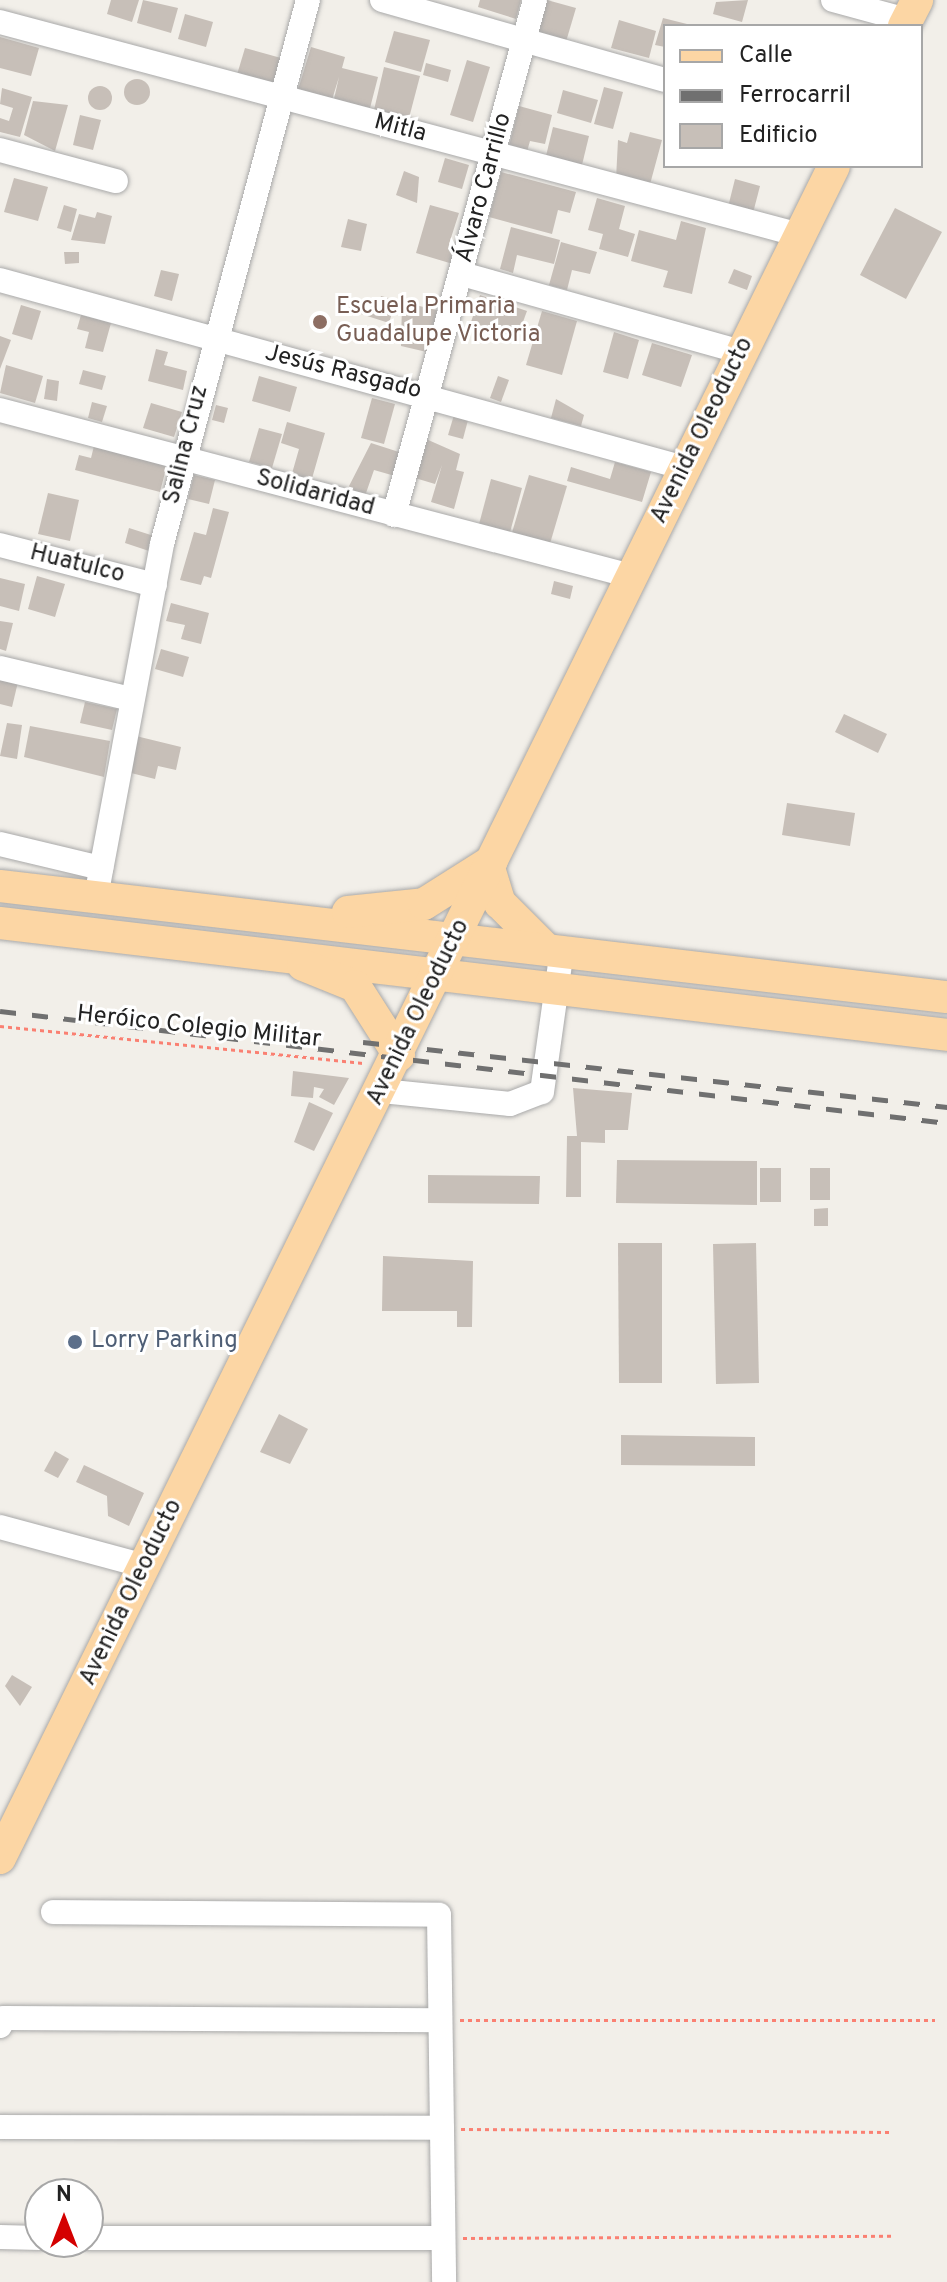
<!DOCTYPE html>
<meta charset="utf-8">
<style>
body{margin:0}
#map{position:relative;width:947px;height:2282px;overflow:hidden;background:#f2efe9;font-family:Overpass,sans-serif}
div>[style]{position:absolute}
.building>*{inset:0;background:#c7bfb8}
.round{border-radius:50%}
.path>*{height:3px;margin-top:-1.5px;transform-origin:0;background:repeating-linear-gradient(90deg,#fa8072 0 4px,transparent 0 8px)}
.roads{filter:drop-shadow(0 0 2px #a9a9a9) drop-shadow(0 0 2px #a9a9a9)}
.minor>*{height:24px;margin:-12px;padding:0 12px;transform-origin:12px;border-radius:12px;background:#fff}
.major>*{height:32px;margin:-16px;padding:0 16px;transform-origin:16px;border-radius:16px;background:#fcd6a4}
.rail>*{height:5px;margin-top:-2.5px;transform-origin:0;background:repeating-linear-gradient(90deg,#707070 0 16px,transparent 0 32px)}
.dots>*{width:22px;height:22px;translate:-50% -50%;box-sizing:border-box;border:4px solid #fff;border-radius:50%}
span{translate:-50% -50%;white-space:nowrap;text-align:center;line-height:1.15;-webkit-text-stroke:6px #fff;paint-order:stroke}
.street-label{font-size:24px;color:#222}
.education-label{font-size:24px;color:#785e54}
.left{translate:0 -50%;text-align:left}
.service-label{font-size:24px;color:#4e5e75}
.legend{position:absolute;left:663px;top:24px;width:260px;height:144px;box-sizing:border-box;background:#fff;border:2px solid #a7a7a7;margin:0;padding:10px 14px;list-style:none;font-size:24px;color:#222}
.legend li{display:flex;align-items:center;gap:16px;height:40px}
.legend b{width:40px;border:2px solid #a7a7a7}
.north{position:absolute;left:24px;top:2178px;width:80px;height:80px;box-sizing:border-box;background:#fff;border:2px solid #a7a7a7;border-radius:50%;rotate:0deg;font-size:22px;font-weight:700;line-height:32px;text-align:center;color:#222}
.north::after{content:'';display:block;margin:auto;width:28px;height:36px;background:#d40000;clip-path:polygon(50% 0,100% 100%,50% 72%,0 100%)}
</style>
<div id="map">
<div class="building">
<i style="clip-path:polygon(111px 0,139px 0,132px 22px,107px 14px)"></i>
<i style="clip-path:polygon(143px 0,178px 8px,171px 33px,137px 23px)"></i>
<i style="clip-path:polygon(480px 0,521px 0,516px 19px,478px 7px)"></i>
<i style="clip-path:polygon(547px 0,576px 8px,565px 45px,536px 36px)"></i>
<i style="clip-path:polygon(748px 0,742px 22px,713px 14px,716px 2px)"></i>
<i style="clip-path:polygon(185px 14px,213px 22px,206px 47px,178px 39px)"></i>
<i style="clip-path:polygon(663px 18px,691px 25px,665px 26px,665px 47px,655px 45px)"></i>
<i style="clip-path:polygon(619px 20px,656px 31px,649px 58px,611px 48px)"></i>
<i style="clip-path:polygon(394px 31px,430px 40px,421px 72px,385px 62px)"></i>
<i style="clip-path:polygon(0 37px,39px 48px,31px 76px,0 68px)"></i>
<i style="clip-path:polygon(311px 47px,345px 57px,342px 68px,378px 77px,370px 108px,334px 99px,339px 77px,331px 103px,297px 93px)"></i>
<i style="clip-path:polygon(245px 48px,281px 58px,273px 88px,236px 78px)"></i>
<i style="clip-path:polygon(467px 60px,490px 67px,473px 122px,450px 115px)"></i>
<i style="clip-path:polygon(426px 63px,451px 70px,448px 82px,423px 75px)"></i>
<i style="clip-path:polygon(384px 67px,420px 76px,409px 118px,374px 110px)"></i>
<i class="round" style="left:124px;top:79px;width:26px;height:26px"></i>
<i class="round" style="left:88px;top:86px;width:24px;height:24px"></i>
<i style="clip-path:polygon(604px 87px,623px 92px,613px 129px,594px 124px)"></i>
<i style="clip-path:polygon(2px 88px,32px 97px,20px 137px,0 132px,0 118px,9px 121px,13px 108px,0 104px)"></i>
<i style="clip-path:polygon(563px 90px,598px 100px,591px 123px,557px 113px)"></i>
<i style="clip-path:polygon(33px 101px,68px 105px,55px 151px,24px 135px)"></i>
<i style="clip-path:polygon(519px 106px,552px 115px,545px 144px,530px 141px,526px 155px,508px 150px)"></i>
<i style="clip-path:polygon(80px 115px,101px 120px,93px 150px,73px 145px)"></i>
<i style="clip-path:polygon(553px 127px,589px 136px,581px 169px,545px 160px)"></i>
<i style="clip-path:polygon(630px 132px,662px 140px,649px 188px,616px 179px,618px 140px,627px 143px)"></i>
<i style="clip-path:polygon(445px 158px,469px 165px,462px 189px,438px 182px)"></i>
<i style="clip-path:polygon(404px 171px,419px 177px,417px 203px,396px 195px)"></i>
<i style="clip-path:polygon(501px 172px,576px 192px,570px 213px,558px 210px,552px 234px,489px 217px)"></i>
<i style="clip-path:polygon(14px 178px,48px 187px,38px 221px,4px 212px)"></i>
<i style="clip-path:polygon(735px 179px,760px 186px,753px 213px,728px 207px)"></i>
<i style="clip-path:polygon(597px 198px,625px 206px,619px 229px,635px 234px,628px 257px,599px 249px,603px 234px,588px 230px)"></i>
<i style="clip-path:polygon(64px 205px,77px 209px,71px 232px,57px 228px)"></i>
<i style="clip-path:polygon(430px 205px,459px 213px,449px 244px,458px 247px,453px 264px,416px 253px)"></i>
<i style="clip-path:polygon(895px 208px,942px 232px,906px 299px,860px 275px)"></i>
<i style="clip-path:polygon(97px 212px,112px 216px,105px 244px,71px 240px,79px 214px,95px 218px)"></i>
<i style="clip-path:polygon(348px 219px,367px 224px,361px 251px,341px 247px)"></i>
<i style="clip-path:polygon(681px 221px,706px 228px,692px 294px,663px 287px,668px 271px,631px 261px,639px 230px,676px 240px)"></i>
<i style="clip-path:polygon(511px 227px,560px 240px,554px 264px,517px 255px,513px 273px,500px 269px)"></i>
<i style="clip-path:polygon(561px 242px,597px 252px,590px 274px,572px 270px,567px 290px,549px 285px)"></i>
<i style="clip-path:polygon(64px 252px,79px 252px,79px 263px,65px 264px)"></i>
<i style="clip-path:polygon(734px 269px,752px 276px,747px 290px,728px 283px)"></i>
<i style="clip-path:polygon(161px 270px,179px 274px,172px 301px,154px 296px)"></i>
<i style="clip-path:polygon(480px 295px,527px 311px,517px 338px,471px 322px)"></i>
<i style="clip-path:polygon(381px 296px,396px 300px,389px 323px,361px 314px,365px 299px,379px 303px)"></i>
<i style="clip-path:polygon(402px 302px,441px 311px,431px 353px,401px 346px)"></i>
<i style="clip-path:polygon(21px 305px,41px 311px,32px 340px,12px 334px)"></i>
<i style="clip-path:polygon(542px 311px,577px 321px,562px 375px,526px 365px)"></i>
<i style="clip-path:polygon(81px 315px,111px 323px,103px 352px,85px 348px,89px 332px,77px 329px)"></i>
<i style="clip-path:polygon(614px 332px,639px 340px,628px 379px,603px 372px)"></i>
<i style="clip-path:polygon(0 336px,11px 340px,0 369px)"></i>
<i style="clip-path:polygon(652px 343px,692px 355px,681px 387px,642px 375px)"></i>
<i style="clip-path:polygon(156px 349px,168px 352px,164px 365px,187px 371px,183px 390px,148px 381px)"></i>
<i style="clip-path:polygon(6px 365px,43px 376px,35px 403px,0 393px)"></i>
<i style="clip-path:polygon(83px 370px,106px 376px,102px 390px,79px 384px)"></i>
<i style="clip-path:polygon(259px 376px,297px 387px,290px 412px,252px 401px)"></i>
<i style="clip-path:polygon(498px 376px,509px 380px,501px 402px,490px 398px)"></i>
<i style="clip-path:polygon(47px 379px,59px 381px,57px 401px,44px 399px)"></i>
<i style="clip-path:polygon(372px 398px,395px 404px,384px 444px,361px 438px)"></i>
<i style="clip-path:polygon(556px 399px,584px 415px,581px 426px,551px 418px)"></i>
<i style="clip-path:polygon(92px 402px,107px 406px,102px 422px,88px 418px)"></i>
<i style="clip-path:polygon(151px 403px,182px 412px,174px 437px,143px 428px)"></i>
<i style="clip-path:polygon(216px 405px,228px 408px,224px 423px,212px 420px)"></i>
<i style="clip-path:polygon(454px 415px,468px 420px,463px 439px,448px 435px)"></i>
<i style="clip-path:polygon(287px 422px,325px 433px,311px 482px,291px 477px,299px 449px,281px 443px)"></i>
<i style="clip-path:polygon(259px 428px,282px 434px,272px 468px,249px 462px)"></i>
<i style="clip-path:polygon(426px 439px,460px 454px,456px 470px,464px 472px,454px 509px,431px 502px,442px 465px,435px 484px,415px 478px)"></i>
<i style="clip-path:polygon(371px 443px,402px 453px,395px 476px,374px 470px,365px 496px,347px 490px)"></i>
<i style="clip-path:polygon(94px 446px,167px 465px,160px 492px,75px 470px,79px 455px,91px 458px)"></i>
<i style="clip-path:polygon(615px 462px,651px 472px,642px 502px,567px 481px,571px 467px,610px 479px)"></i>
<i style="clip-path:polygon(194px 475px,215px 480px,209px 504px,188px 499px)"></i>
<i style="clip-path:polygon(529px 475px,567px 486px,549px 547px,511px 536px)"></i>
<i style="clip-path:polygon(491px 479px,522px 488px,509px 536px,478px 528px)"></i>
<i style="clip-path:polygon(48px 493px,79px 500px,70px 541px,38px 534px)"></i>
<i style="clip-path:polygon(213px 508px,229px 512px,211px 578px,204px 576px,201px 585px,180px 580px,194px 532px,206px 535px)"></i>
<i style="clip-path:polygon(129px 528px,154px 536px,149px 551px,125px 543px)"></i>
<i style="clip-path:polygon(37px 576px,65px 584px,55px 617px,28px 609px)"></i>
<i style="clip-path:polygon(0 578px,25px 584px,19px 611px,0 606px)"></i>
<i style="clip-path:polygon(554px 581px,573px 586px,570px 599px,551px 594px)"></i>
<i style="clip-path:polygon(171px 603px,209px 613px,201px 644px,181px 639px,185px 625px,166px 621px)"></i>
<i style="clip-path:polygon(0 621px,13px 623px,6px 651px,0 649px)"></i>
<i style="clip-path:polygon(161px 649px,189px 657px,183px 677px,155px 669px)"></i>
<i style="clip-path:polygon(0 678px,18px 682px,12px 707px,0 704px)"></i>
<i style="clip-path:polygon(85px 702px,117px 709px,112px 730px,80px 723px)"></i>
<i style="clip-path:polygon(844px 714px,887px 734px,878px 753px,835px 732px)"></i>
<i style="clip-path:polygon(7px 723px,22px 725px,17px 759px,0 756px)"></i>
<i style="clip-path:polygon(30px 726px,110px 741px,104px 777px,24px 757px)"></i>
<i style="clip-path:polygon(136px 736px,181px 747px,176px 770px,158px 766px,155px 779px,127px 772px)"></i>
<i style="clip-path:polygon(787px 803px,855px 813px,850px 846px,782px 835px)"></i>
<i style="clip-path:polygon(293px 1071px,349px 1078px,334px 1105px,319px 1097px,324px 1089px,314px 1087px,313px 1098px,291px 1096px)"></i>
<i style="clip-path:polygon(573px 1088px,632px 1093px,628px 1130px,605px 1130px,605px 1143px,581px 1142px,581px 1197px,566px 1197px,567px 1136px,577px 1136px)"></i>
<i style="clip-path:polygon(309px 1102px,333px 1113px,314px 1151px,294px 1142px)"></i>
<i style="clip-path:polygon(617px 1160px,757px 1161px,757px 1205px,616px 1203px)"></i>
<i style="clip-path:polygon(760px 1168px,781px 1168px,781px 1202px,760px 1202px)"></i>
<i style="clip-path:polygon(810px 1168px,830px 1168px,830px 1200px,810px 1200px)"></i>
<i style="clip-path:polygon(428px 1175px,540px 1176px,539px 1204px,428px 1203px)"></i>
<i style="clip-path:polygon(828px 1208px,828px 1226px,814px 1226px,814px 1209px)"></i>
<i style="clip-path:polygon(618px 1243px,662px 1243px,662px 1383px,619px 1383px)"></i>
<i style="clip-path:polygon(756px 1243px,759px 1383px,716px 1384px,713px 1244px)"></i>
<i style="clip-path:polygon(383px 1256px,473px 1261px,472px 1327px,457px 1327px,457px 1311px,382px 1311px)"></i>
<i style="clip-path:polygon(279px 1414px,308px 1429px,290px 1464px,260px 1452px)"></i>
<i style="clip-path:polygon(621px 1435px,755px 1437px,755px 1466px,621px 1465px)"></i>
<i style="clip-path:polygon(55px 1451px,69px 1459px,58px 1478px,44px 1471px)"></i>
<i style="clip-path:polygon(84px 1465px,144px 1493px,129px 1526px,108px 1516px,107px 1496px,76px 1482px)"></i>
<i style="clip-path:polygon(12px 1675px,32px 1687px,20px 1706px,5px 1686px)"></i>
</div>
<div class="path">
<i style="left:0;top:1026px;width:365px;rotate:5.8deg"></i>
<i style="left:460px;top:2020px;width:475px"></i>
<i style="left:461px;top:2129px;width:428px;rotate:0.4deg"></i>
<i style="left:463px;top:2238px;width:429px;rotate:-0.3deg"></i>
</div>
<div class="roads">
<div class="minor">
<i style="left:382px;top:0;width:294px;rotate:15.8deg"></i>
<i style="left:833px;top:0;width:77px;rotate:15.1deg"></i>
<i style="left:0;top:22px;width:828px;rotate:14.91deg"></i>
<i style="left:0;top:150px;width:120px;rotate:15deg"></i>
<i style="left:462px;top:274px;width:291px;rotate:15.6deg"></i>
<i style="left:0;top:280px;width:710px;rotate:15.35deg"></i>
<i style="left:0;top:410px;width:652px;rotate:14.74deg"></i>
<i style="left:394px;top:515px;width:534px;rotate:-74.69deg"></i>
<i style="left:0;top:545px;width:160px;rotate:14.5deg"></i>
<i style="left:0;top:668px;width:135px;rotate:13.3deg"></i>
<i style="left:0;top:844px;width:104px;rotate:13.4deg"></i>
<i style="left:96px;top:897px;width:359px;rotate:-79.4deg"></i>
<i style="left:162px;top:544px;width:563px;rotate:-74.98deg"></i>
<i style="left:382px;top:1091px;width:129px;rotate:5.8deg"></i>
<i style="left:510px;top:1104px;width:34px;rotate:-21deg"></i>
<i style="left:542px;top:1092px;width:143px;rotate:-82deg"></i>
<i style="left:0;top:1527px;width:150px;rotate:15.1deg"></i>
<i style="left:53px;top:1912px;width:386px;rotate:0.4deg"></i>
<i style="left:439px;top:1915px;width:367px;rotate:89.2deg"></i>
<i style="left:0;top:2026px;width:9px;rotate:-63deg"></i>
<i style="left:4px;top:2018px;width:436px;rotate:0.3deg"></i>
<i style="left:0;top:2127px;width:442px;rotate:0.1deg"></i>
<i style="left:0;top:2237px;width:40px;rotate:1.4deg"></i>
<i style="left:88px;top:2238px;width:355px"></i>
</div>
<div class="major">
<i style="left:904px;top:26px;width:29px;rotate:-63deg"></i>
<i style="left:489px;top:868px;width:37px;rotate:73deg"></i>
<i style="left:500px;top:903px;width:64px;rotate:45deg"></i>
<i style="left:0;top:886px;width:953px;rotate:6.69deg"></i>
<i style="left:348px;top:912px;width:76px;rotate:-6deg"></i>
<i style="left:424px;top:904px;width:80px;rotate:-32.3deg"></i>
<i style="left:0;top:923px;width:954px;rotate:6.74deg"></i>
<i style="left:303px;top:965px;width:56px;rotate:22deg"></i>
<i style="left:355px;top:986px;width:82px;rotate:57.5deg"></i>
<i style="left:0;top:1858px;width:1886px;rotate:-63.76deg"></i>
</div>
</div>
<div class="rail">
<i style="left:0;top:1011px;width:954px;rotate:6.74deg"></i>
<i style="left:363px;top:1042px;width:588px;rotate:6.35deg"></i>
</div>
<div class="dots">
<i style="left:320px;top:322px;background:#8d6e63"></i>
<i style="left:75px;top:1342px;background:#5c6f8a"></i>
</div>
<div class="street-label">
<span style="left:400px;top:129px;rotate:15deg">Mitla</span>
<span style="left:485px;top:188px;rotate:-75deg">Álvaro Carrillo</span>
<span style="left:343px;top:373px;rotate:14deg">Jesús Rasgado</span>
<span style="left:703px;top:431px;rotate:-64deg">Avenida Oleoducto</span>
<span style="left:187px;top:445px;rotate:-76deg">Salina Cruz</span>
<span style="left:315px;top:494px;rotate:15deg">Solidaridad</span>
<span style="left:77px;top:565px;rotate:14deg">Huatulco</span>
<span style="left:419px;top:1013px;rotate:-64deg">Avenida Oleoducto</span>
<span style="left:199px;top:1028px;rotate:6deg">Heróico Colegio Militar</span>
<span style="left:132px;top:1593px;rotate:-64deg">Avenida Oleoducto</span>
</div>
<div class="education-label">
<span class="left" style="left:336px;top:322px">Escuela Primaria<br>Guadalupe Victoria</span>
</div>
<div class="service-label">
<span class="left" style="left:91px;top:1342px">Lorry Parking</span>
</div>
<ul class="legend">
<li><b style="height:10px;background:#fcd6a4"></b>Calle</li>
<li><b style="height:10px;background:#707070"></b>Ferrocarril</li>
<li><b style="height:22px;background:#c7bfb8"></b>Edificio</li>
</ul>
<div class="north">N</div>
</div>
